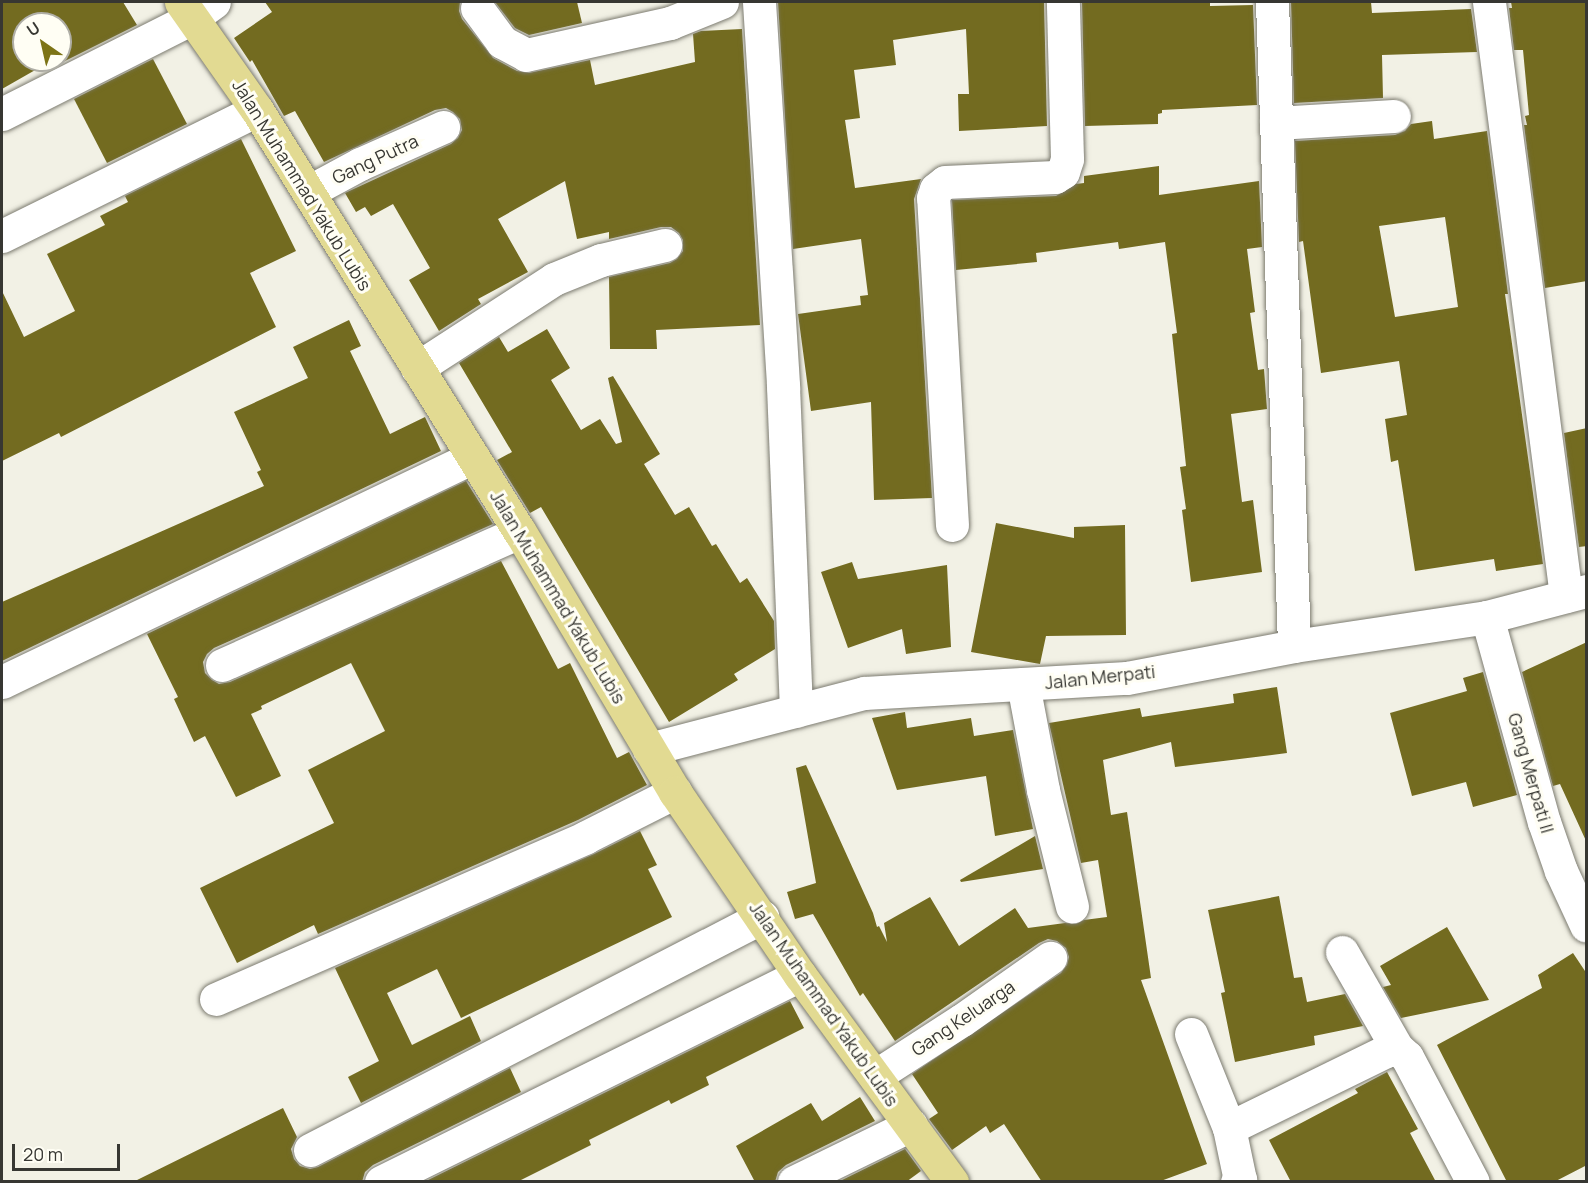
<!DOCTYPE html>
<style>
body{margin:0}
#map{position:relative;width:1588px;height:1183px;overflow:hidden;background:#f2f1e5;font-family:Manrope,sans-serif}
div>[style]{position:absolute}
.building>*{inset:0;background:#736b20}
.roads{filter:drop-shadow(0 0 2px #7c7b70) drop-shadow(0 0 2px #7c7b70)}
.minor>*{height:33px;margin:-16.5px;padding:0 16.5px;transform-origin:16.5px;border-radius:16.5px;background:#fff}
.major>*{height:33px;margin:-16.5px;padding:0 16.5px;transform-origin:16.5px;border-radius:16.5px;background:#e2da92}
span{translate:-50% -50%;white-space:nowrap;text-align:center;line-height:1.15;-webkit-text-stroke:6px #fffef4;paint-order:stroke}
.street-label{font-size:18px;color:#373732}
.frame{position:absolute;inset:0;border:3px solid #373732;pointer-events:none}
.north{position:absolute;left:12px;top:12px;width:60px;height:60px;box-sizing:border-box;background:#fffef4;border:2px solid #afaea6;border-radius:50%;rotate:326deg;font-size:16px;font-weight:700;line-height:24px;text-align:center;color:#373732}
.north::after{content:'';display:block;margin:auto;width:21px;height:27px;background:#7d7416;clip-path:polygon(50% 0,100% 100%,50% 72%,0 100%)}
.scale{position:absolute;left:12px;top:1144px;width:108px;height:27px;box-sizing:border-box;border:3px solid #373732;border-top:0;padding-left:8px;font-size:18px;line-height:21px;white-space:nowrap;color:#373732;-webkit-text-stroke:4px #fffef4;paint-order:stroke}
</style>
<div id="map">
<div class="building">
<i style="clip-path:polygon(evenodd,2px 2px,123px 2px,137px 25px,47px 70px,44px 65px,2px 89px,2px 2px,24px 24px,60px 24px,60px 60px,24px 60px,24px 24px)"></i>
<i style="clip-path:polygon(265px 2px,460px 2px,459px 11px,462px 19px,493px 58px,517px 71px,529px 73px,590px 60px,595px 85px,695px 62px,693px 34px,701px 31px,742px 29px,760px 325px,656px 330px,657px 349px,610px 349px,609px 277px,670px 263px,677px 259px,683px 251px,683px 240px,679px 233px,671px 227px,661px 227px,609px 239px,609px 232px,577px 239px,565px 181px,498px 219px,528px 272px,478px 299px,481px 304px,439px 331px,409px 280px,430px 268px,393px 204px,371px 216px,365px 207px,356px 212px,345px 193px,451px 144px,458px 138px,462px 130px,460px 119px,453px 112px,446px 108px,435px 110px,324px 162px,295px 111px,284px 116px,252px 60px,250px 62px,234px 38px,272px 12px)"></i>
<i style="clip-path:polygon(495px 2px,577px 2px,582px 23px,529px 35px,515px 28px)"></i>
<i style="clip-path:polygon(778px 2px,1044px 2px,1047px 126px,959px 131px,958px 94px,969px 94px,966px 29px,893px 40px,896px 65px,854px 70px,860px 118px,845px 120px,855px 188px,921px 179px,914px 199px,932px 498px,874px 500px,871px 402px,811px 411px,798px 314px,861px 305px,860px 296px,868px 295px,861px 239px,793px 249px)"></i>
<i style="clip-path:polygon(1082px 2px,1210px 2px,1210px 6px,1253px 5px,1257px 105px,1162px 110px,1162px 113px,1158px 114px,1158px 124px,1085px 126px)"></i>
<i style="clip-path:polygon(1291px 2px,1371px 2px,1372px 13px,1471px 9px,1477px 52px,1382px 55px,1383px 98px,1294px 103px)"></i>
<i style="clip-path:polygon(1511px 2px,1587px 2px,1587px 281px,1545px 288px,1524px 125px,1527px 125px,1525px 116px,1529px 115px,1523px 50px,1514px 50px,1509px 8px,1512px 8px)"></i>
<i style="clip-path:polygon(153px 59px,187px 124px,107px 163px,74px 99px)"></i>
<i style="clip-path:polygon(evenodd,1432px 121px,1434px 139px,1487px 131px,1508px 294px,1505px 294px,1543px 564px,1496px 571px,1494px 559px,1415px 571px,1398px 460px,1391px 462px,1385px 419px,1407px 415px,1399px 361px,1321px 373px,1303px 241px,1299px 242px,1295px 141px,1395px 135px,1405px 131px,1411px 124px,1432px 121px,1445px 217px,1458px 307px,1395px 317px,1379px 226px,1445px 217px)"></i>
<i style="clip-path:polygon(241px 139px,296px 251px,250px 273px,276px 327px,61px 437px,59px 433px,2px 461px,2px 291px,24px 337px,75px 311px,47px 254px,105px 225px,100px 216px,128px 202px,125px 196px)"></i>
<i style="clip-path:polygon(1159px 166px,1159px 195px,1259px 181px,1262px 247px,1247px 249px,1255px 312px,1250px 313px,1258px 370px,1264px 369px,1267px 409px,1231px 414px,1242px 502px,1253px 500px,1262px 572px,1191px 582px,1182px 510px,1186px 509px,1180px 467px,1186px 466px,1172px 334px,1177px 333px,1165px 242px,1119px 249px,1118px 242px,1036px 253px,1037px 262px,956px 270px,952px 200px,1056px 196px,1076px 184px,1084px 183px,1084px 176px)"></i>
<i style="clip-path:polygon(349px 320px,361px 346px,350px 351px,390px 434px,425px 417px,441px 451px,2px 661px,2px 602px,264px 486px,257px 472px,261px 470px,234px 412px,308px 378px,293px 347px)"></i>
<i style="clip-path:polygon(547px 329px,570px 368px,551px 380px,581px 430px,600px 419px,616px 444px,622px 442px,608px 378px,613px 376px,660px 454px,644px 464px,675px 515px,689px 507px,712px 546px,716px 544px,740px 583px,747px 578px,774px 621px,775px 649px,734px 674px,738px 680px,669px 722px,541px 507px,530px 513px,497px 460px,512px 452px,459px 363px,499px 337px,508px 352px)"></i>
<i style="clip-path:polygon(1587px 428px,1587px 546px,1579px 547px,1564px 433px)"></i>
<i style="clip-path:polygon(466px 481px,493px 524px,214px 648px,207px 654px,203px 662px,205px 673px,212px 680px,219px 684px,230px 682px,501px 561px,558px 669px,570px 663px,617px 758px,629px 752px,647px 785px,578px 820px,318px 934px,314px 925px,237px 963px,200px 888px,334px 823px,308px 770px,385px 731px,351px 663px,261px 706px,262px 709px,251px 714px,281px 776px,236px 797px,205px 736px,194px 742px,174px 699px,178px 697px,147px 634px)"></i>
<i style="clip-path:polygon(996px 523px,1074px 538px,1074px 527px,1125px 525px,1126px 635px,1046px 636px,1040px 664px,971px 652px)"></i>
<i style="clip-path:polygon(852px 562px,858px 579px,947px 565px,951px 647px,906px 654px,902px 629px,848px 648px,821px 572px)"></i>
<i style="clip-path:polygon(1587px 642px,1587px 843px,1560px 784px,1553px 786px,1522px 672px)"></i>
<i style="clip-path:polygon(1483px 672px,1517px 795px,1473px 807px,1466px 782px,1412px 796px,1390px 713px,1467px 691px,1463px 678px)"></i>
<i style="clip-path:polygon(1277px 687px,1287px 753px,1175px 767px,1171px 742px,1103px 760px,1111px 815px,1127px 812px,1151px 978px,1141px 980px,1207px 1164px,1158px 1182px,1042px 1182px,1004px 1124px,990px 1133px,986px 1126px,952px 1150px,929px 1119px,938px 1113px,912px 1074px,1061px 973px,1067px 965px,1069px 957px,1066px 948px,1057px 941px,1048px 939px,1039px 943px,895px 1041px,863px 993px,860px 996px,813px 914px,795px 919px,787px 892px,816px 883px,796px 768px,806px 765px,873px 913px,877px 927px,879px 926px,887px 942px,884px 923px,930px 897px,959px 946px,1015px 908px,1028px 928px,1065px 923px,1076px 924px,1084px 920px,1107px 917px,1098px 860px,1081px 863px,1049px 723px,1140px 708px,1142px 717px,1234px 703px,1233px 694px)"></i>
<i style="clip-path:polygon(905px 712px,907px 728px,971px 718px,974px 736px,1013px 730px,1033px 829px,995px 836px,986px 776px,897px 790px,872px 718px)"></i>
<i style="clip-path:polygon(640px 831px,657px 865px,648px 869px,672px 917px,461px 1018px,437px 969px,387px 993px,412px 1045px,470px 1016px,481px 1041px,361px 1103px,348px 1077px,379px 1061px,335px 968px,594px 854px)"></i>
<i style="clip-path:polygon(1035px 836px,1043px 869px,961px 882px,960px 880px)"></i>
<i style="clip-path:polygon(1279px 896px,1294px 978px,1302px 977px,1307px 1002px,1345px 994px,1363px 1026px,1314px 1036px,1315px 1045px,1235px 1062px,1221px 993px,1225px 992px,1208px 910px)"></i>
<i style="clip-path:polygon(1447px 927px,1489px 1000px,1401px 1018px,1383px 987px,1391px 985px,1380px 966px)"></i>
<i style="clip-path:polygon(1573px 953px,1587px 974px,1587px 1165px,1554px 1182px,1507px 1182px,1437px 1045px,1542px 988px,1538px 975px)"></i>
<i style="clip-path:polygon(790px 1001px,804px 1028px,706px 1077px,709px 1085px,671px 1104px,669px 1100px,589px 1140px,591px 1145px,517px 1182px,424px 1182px)"></i>
<i style="clip-path:polygon(510px 1068px,521px 1092px,373px 1165px,365px 1172px,362px 1182px,133px 1182px,283px 1108px,297px 1137px,291px 1149px,294px 1159px,300px 1166px,310px 1169px,318px 1167px)"></i>
<i style="clip-path:polygon(1387px 1072px,1418px 1129px,1410px 1133px,1436px 1182px,1291px 1182px,1269px 1140px,1358px 1093px,1355px 1089px)"></i>
<i style="clip-path:polygon(860px 1097px,875px 1121px,786px 1165px,778px 1172px,775px 1182px,755px 1182px,736px 1146px,811px 1103px,822px 1121px)"></i>
<i style="clip-path:polygon(905px 1149px,921px 1171px,906px 1182px,838px 1182px)"></i>
</div>
<div class="roads">
<div class="minor">
<i style="left:759px;top:2px;width:385px;rotate:86.4deg"></i>
<i style="left:783px;top:386px;width:325px;rotate:87.7deg"></i>
<i style="left:1272px;top:2px;width:644px;rotate:88.04deg"></i>
<i style="left:1489px;top:2px;width:599px;rotate:82.61deg"></i>
<i style="left:477px;top:8px;width:42px;rotate:53.7deg"></i>
<i style="left:502px;top:42px;width:27px;rotate:28deg"></i>
<i style="left:526px;top:55px;width:148px;rotate:-12.5deg"></i>
<i style="left:670px;top:23px;width:56px;rotate:-22deg"></i>
<i style="left:2px;top:114px;width:213px;rotate:-26.8deg"></i>
<i style="left:192px;top:18px;width:27px;rotate:-36deg"></i>
<i style="left:1276px;top:123px;width:118px;rotate:-3.4deg"></i>
<i style="left:308px;top:192px;width:59px;rotate:-28.3deg"></i>
<i style="left:360px;top:164px;width:91px;rotate:-24deg"></i>
<i style="left:2px;top:236px;width:284px;rotate:-26.3deg"></i>
<i style="left:417px;top:368px;width:163px;rotate:-33deg"></i>
<i style="left:554px;top:279px;width:51px;rotate:-22deg"></i>
<i style="left:601px;top:260px;width:66px;rotate:-13.2deg"></i>
<i style="left:952px;top:525px;width:328px;rotate:-93.3deg"></i>
<i style="left:933px;top:198px;width:9px;rotate:-72deg"></i>
<i style="left:936px;top:189px;width:11px;rotate:-38deg"></i>
<i style="left:945px;top:182px;width:110px;rotate:-2.6deg"></i>
<i style="left:1055px;top:177px;width:9px;rotate:-32deg"></i>
<i style="left:1063px;top:172px;width:14px;rotate:-73deg"></i>
<i style="left:1067px;top:159px;width:157px;rotate:-91.5deg"></i>
<i style="left:1487px;top:617px;width:213px;rotate:74.5deg"></i>
<i style="left:1544px;top:822px;width:52px;rotate:70.9deg"></i>
<i style="left:1561px;top:871px;width:60px;rotate:65.2deg"></i>
<i style="left:222px;top:665px;width:326px;rotate:-24.1deg"></i>
<i style="left:2px;top:682px;width:522px;rotate:-25.53deg"></i>
<i style="left:1023px;top:684px;width:108px;rotate:79.3deg"></i>
<i style="left:1043px;top:790px;width:120px;rotate:76deg"></i>
<i style="left:649px;top:749px;width:222px;rotate:-14.6deg"></i>
<i style="left:864px;top:693px;width:263px;rotate:-3.3deg"></i>
<i style="left:1127px;top:678px;width:170px;rotate:-10.8deg"></i>
<i style="left:1294px;top:646px;width:195px;rotate:-8.5deg"></i>
<i style="left:1487px;top:617px;width:102px;rotate:-14.7deg"></i>
<i style="left:1342px;top:952px;width:111px;rotate:60.2deg"></i>
<i style="left:216px;top:999px;width:404px;rotate:-23.6deg"></i>
<i style="left:586px;top:837px;width:100px;rotate:-26.8deg"></i>
<i style="left:1191px;top:1034px;width:101px;rotate:68deg"></i>
<i style="left:875px;top:1076px;width:103px;rotate:-32.8deg"></i>
<i style="left:962px;top:1020px;width:108px;rotate:-35.2deg"></i>
<i style="left:310px;top:1150px;width:509px;rotate:-27.27deg"></i>
<i style="left:381px;top:1182px;width:467px;rotate:-26.3deg"></i>
<i style="left:794px;top:1182px;width:130px;rotate:-26deg"></i>
<i style="left:1237px;top:1182px;width:4px;rotate:-34deg"></i>
<i style="left:1240px;top:1180px;width:53px;rotate:-101.9deg"></i>
<i style="left:1229px;top:1128px;width:175px;rotate:-26.1deg"></i>
<i style="left:1386px;top:1051px;width:11px;rotate:-15deg"></i>
<i style="left:1397px;top:1048px;width:13px;rotate:42deg"></i>
<i style="left:1407px;top:1057px;width:141px;rotate:62.2deg"></i>
</div>
<div class="major">
<i style="left:181px;top:2px;width:132px;rotate:54.9deg"></i>
<i style="left:257px;top:110px;width:497px;rotate:58.1deg"></i>
<i style="left:520px;top:532px;width:303px;rotate:59.2deg"></i>
<i style="left:675px;top:792px;width:222px;rotate:55.7deg"></i>
<i style="left:800px;top:975px;width:257px;rotate:53.7deg"></i>
</div>
</div>
<div class="street-label">
<span style="left:375px;top:159px;rotate:-25deg">Gang Putra</span>
<span style="left:302px;top:185px;rotate:58deg">Jalan Muhammad Yakub Lubis</span>
<span style="left:558px;top:597px;rotate:59deg">Jalan Muhammad Yakub Lubis</span>
<span style="left:1100px;top:677px;rotate:-6deg">Jalan Merpati</span>
<span style="left:1531px;top:773px;rotate:74deg">Gang Merpati II</span>
<span style="left:824px;top:1004px;rotate:55deg">Jalan Muhammad Yakub Lubis</span>
<span style="left:963px;top:1018px;rotate:-34deg">Gang Keluarga</span>
</div>
<div class="frame"></div>
<div class="north">U</div>
<div class="scale">20 m</div>
</div>
